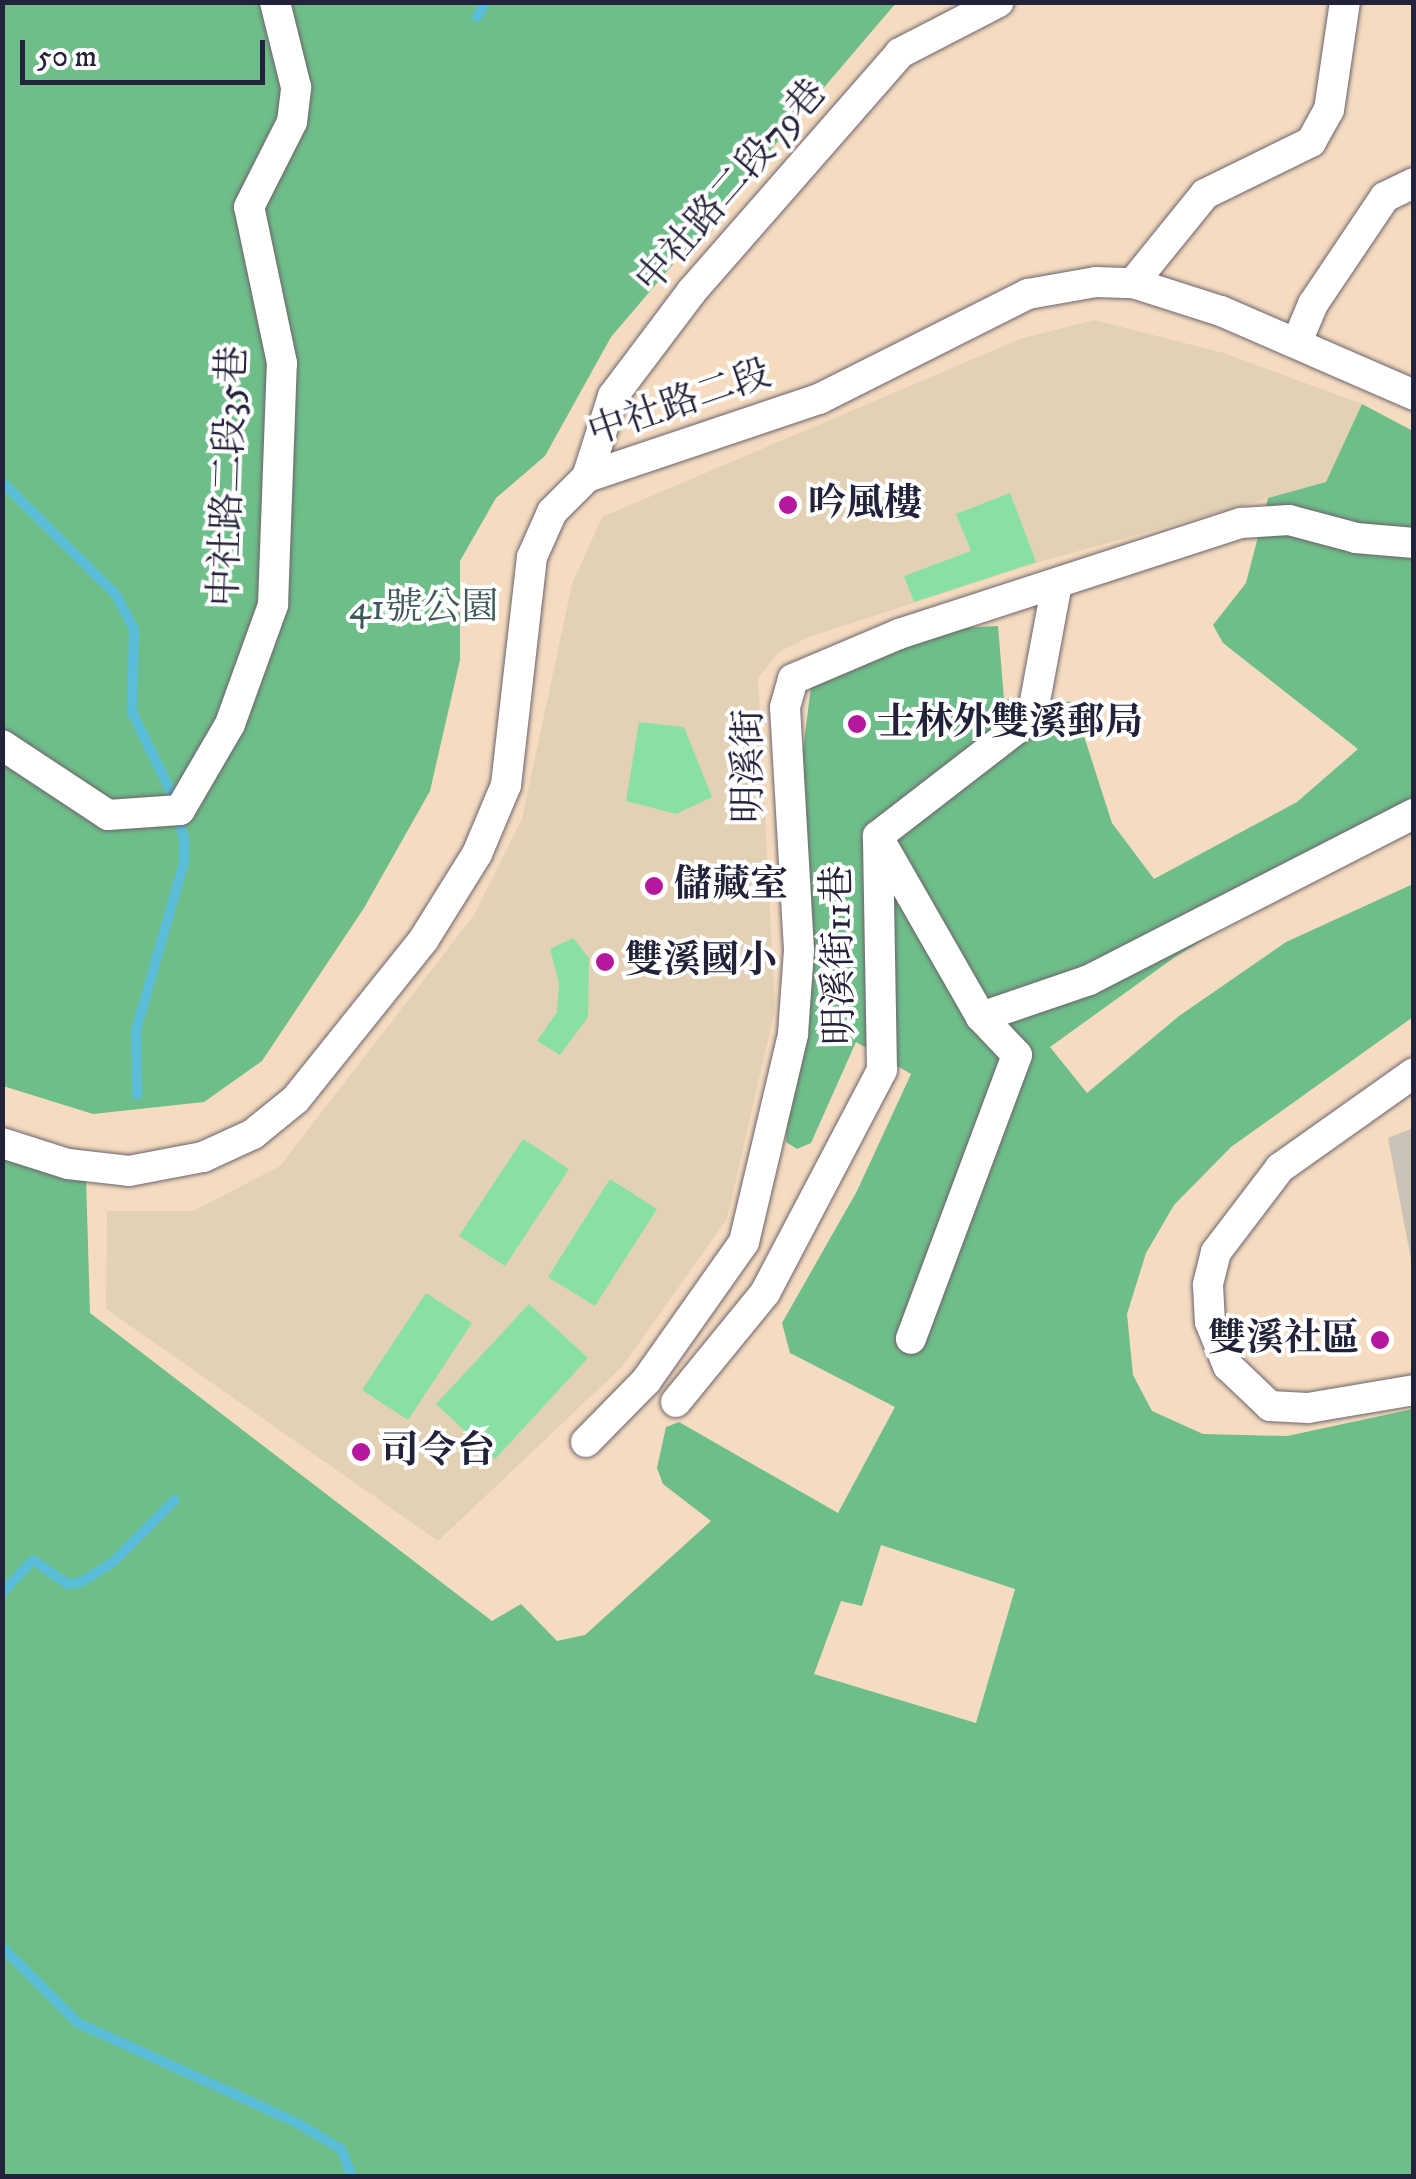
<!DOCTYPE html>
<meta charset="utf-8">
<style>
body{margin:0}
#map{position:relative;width:1416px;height:2179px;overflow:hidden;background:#f5dcc1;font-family:"IM FELL DW Pica","Noto Serif TC",serif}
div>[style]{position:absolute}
.built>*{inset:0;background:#e3d1b5}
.industrial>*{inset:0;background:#cbc3b8}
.green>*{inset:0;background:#89e0a4}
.forest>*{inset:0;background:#6ebe8a}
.stream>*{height:10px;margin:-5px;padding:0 5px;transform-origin:5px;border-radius:5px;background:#5abed8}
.roads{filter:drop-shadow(0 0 2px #6c636a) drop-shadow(0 0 2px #6c636a)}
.minor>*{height:30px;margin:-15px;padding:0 15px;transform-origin:15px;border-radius:15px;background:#fff}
.dots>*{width:28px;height:28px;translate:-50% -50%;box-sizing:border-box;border:5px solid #fff;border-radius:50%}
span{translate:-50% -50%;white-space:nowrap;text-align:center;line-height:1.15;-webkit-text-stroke:8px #fff;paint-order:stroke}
.street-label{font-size:38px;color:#22223b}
.poi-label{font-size:38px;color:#22223b;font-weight:700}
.left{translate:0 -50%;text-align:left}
.right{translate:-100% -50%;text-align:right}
.park-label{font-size:38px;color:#415b5a}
.frame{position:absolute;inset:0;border:5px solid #22223b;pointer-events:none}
.scale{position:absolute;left:20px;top:40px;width:245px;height:45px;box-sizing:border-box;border:5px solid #22223b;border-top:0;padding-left:12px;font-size:30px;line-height:35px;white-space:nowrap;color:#22223b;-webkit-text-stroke:8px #fff;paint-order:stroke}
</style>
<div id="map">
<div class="built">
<i style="clip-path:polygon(1094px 320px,1224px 353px,1362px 404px,1326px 482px,1043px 561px,806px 638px,778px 653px,758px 678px,775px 1009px,727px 1219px,622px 1367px,438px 1541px,106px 1309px,107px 1211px,193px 1211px,280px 1166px,474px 915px,522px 819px,572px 584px,602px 517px,1020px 339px)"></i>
</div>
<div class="industrial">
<i style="clip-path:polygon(1413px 1128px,1413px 1270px,1388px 1138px)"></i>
</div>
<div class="green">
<i style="clip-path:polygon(1010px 493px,1036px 562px,914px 602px,904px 576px,971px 551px,956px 514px)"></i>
<i style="clip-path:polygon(639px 722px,684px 727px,712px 797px,676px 814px,626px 801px)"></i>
<i style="clip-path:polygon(573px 938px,589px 958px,588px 1017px,560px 1055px,537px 1041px,557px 1012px,559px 983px,550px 949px)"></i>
<i style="clip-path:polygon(523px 1139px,569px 1169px,505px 1266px,459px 1236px)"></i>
<i style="clip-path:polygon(610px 1179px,657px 1209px,595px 1306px,548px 1277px)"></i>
<i style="clip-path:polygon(426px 1293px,472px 1323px,408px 1420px,362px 1390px)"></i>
<i style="clip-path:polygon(529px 1304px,588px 1358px,495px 1459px,436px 1404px)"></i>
</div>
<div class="forest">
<i style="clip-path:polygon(2px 3px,896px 3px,611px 337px,545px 456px,496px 498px,460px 561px,460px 660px,430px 791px,364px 908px,262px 1061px,204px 1102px,93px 1114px,3px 1086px)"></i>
<i style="clip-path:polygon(evenodd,1362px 404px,1413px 431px,1413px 827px,1297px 883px,1175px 957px,1050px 1047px,1087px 1093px,1179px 1016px,1286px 942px,1413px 884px,1413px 1017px,1231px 1147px,1174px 1205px,1146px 1253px,1127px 1314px,1133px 1375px,1152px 1411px,1203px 1434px,1287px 1436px,1413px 1409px,1413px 2176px,3px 2176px,3px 1152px,86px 1178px,90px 1313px,492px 1621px,521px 1604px,557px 1641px,585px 1635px,711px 1521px,663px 1484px,657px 1468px,666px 1427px,679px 1422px,838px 1513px,895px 1407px,790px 1353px,782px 1323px,857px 1191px,911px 1074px,856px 1042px,811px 1143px,797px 1149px,786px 1142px,799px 781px,812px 679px,958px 628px,998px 626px,1004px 699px,1073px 702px,1112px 823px,1154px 879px,1297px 802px,1358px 749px,1223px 643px,1213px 625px,1246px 583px,1268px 498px,1326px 482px,1362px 404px,881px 1545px,1015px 1589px,976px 1723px,814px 1674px,841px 1601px,862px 1606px,881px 1545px)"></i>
</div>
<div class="stream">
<i style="left:477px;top:17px;width:17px;rotate:-59deg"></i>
<i style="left:2px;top:482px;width:161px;rotate:44.7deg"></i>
<i style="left:116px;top:595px;width:38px;rotate:62deg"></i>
<i style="left:134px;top:629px;width:83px;rotate:91.4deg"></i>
<i style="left:132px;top:712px;width:82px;rotate:64.1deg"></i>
<i style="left:168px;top:786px;width:54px;rotate:72.9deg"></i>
<i style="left:184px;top:838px;width:24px;rotate:90deg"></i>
<i style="left:184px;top:862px;width:176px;rotate:105.9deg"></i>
<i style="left:136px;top:1031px;width:64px;rotate:89.1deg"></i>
<i style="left:2px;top:1593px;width:45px;rotate:-46.8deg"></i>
<i style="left:33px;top:1560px;width:42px;rotate:35.2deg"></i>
<i style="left:67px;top:1584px;width:14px;rotate:-8deg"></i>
<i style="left:81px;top:1582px;width:36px;rotate:-32deg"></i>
<i style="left:112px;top:1563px;width:89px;rotate:-45deg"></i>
<i style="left:2px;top:1947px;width:107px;rotate:45deg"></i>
<i style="left:78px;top:2023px;width:241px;rotate:24.5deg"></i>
<i style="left:297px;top:2123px;width:51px;rotate:30.6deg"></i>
<i style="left:341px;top:2149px;width:29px;rotate:68deg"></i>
</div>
<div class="roads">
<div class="minor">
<i style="left:1133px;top:283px;width:114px;rotate:-51deg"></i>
<i style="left:1205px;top:194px;width:118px;rotate:-26.1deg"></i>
<i style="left:1311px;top:142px;width:37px;rotate:-61deg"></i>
<i style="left:1329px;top:110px;width:109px;rotate:-81.6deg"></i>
<i style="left:1297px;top:342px;width:41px;rotate:-67.2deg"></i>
<i style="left:1313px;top:304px;width:129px;rotate:-56.1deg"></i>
<i style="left:1385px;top:197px;width:32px;rotate:-26deg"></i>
<i style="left:587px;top:477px;width:85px;rotate:-72.2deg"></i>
<i style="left:613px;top:396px;width:131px;rotate:-53deg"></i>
<i style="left:692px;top:291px;width:316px;rotate:-48.8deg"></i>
<i style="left:900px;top:53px;width:111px;rotate:-27.3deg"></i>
<i style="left:2px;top:745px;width:127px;rotate:33.4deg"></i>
<i style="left:108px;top:815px;width:72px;rotate:-4deg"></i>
<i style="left:180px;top:810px;width:99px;rotate:-59.8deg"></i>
<i style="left:230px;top:724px;width:127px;rotate:-70.1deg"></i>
<i style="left:273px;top:605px;width:242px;rotate:-87.9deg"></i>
<i style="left:282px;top:363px;width:159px;rotate:-101.9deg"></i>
<i style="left:249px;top:207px;width:95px;rotate:-63.2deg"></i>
<i style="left:292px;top:122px;width:35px;rotate:-83deg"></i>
<i style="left:296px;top:87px;width:88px;rotate:-103.9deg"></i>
<i style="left:879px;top:839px;width:205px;rotate:60.2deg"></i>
<i style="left:981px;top:1017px;width:52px;rotate:46.5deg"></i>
<i style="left:1017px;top:1055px;width:303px;rotate:110.5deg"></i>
<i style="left:981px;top:1017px;width:114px;rotate:-18.9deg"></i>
<i style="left:1089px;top:980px;width:365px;rotate:-27.1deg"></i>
<i style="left:1414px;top:1073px;width:164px;rotate:144.7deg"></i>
<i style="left:1280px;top:1168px;width:106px;rotate:127.3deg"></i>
<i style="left:1216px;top:1252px;width:34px;rotate:104deg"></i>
<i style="left:1208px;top:1285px;width:37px;rotate:87deg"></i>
<i style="left:1210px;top:1322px;width:48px;rotate:67.8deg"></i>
<i style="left:1228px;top:1366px;width:58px;rotate:43.6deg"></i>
<i style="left:1270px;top:1406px;width:38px;rotate:3deg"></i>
<i style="left:1308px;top:1408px;width:108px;rotate:-9.6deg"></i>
<i style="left:2px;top:1143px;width:69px;rotate:17.7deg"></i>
<i style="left:68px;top:1164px;width:61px;rotate:6.5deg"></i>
<i style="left:129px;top:1171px;width:75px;rotate:-10.7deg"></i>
<i style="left:203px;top:1157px;width:55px;rotate:-24.7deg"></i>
<i style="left:253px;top:1134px;width:55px;rotate:-39.1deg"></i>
<i style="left:296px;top:1099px;width:205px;rotate:-51.3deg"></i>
<i style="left:424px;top:939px;width:100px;rotate:-58.1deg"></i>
<i style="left:477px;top:854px;width:75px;rotate:-67.2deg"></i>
<i style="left:506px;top:785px;width:229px;rotate:-83.5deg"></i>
<i style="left:532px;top:557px;width:49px;rotate:-66deg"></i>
<i style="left:552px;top:512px;width:49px;rotate:-45deg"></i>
<i style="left:587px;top:477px;width:245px;rotate:-18.6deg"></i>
<i style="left:819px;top:399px;width:234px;rotate:-26.7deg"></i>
<i style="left:1028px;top:294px;width:69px;rotate:-10deg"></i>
<i style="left:1096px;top:282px;width:37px;rotate:2deg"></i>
<i style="left:1133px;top:283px;width:92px;rotate:17.7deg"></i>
<i style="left:1221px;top:311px;width:210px;rotate:23.5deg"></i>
<i style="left:676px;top:1402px;width:141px;rotate:-50.8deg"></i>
<i style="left:765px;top:1293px;width:252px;rotate:-62.3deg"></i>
<i style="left:882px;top:1070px;width:234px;rotate:-91deg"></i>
<i style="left:878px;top:836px;width:195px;rotate:-37.7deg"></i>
<i style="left:1032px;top:717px;width:135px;rotate:-79.4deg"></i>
<i style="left:586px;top:1442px;width:86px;rotate:-45.5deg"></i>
<i style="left:646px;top:1381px;width:170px;rotate:-54.8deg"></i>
<i style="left:744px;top:1242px;width:214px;rotate:-76.7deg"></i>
<i style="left:793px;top:1034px;width:84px;rotate:-85.9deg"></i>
<i style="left:799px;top:950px;width:243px;rotate:-93.3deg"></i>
<i style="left:785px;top:707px;width:29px;rotate:-74deg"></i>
<i style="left:793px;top:679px;width:115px;rotate:-23deg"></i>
<i style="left:899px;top:634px;width:360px;rotate:-18deg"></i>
<i style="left:1241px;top:523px;width:48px;rotate:-3.6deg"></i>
<i style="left:1289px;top:520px;width:69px;rotate:15deg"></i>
<i style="left:1356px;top:538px;width:58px;rotate:4.9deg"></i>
</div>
</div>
<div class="dots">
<i style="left:788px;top:505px;background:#b5179e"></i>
<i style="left:857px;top:724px;background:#b5179e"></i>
<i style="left:654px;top:886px;background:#b5179e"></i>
<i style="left:605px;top:962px;background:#b5179e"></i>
<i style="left:1380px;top:1340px;background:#b5179e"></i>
<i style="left:361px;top:1452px;background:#b5179e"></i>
</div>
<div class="street-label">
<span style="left:732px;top:187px;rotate:-49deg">中社路二段79巷</span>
<span style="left:680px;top:404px;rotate:-19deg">中社路二段</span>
<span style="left:230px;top:476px;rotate:-88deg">中社路二段35巷</span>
<span style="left:750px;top:766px;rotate:-90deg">明溪街</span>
<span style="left:840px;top:955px;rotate:-91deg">明溪街11巷</span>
</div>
<div class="poi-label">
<span class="left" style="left:808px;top:505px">吟風樓</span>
<span class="left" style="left:877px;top:724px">士林外雙溪郵局</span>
<span class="left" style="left:674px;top:886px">儲藏室</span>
<span class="left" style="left:625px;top:962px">雙溪國小</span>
<span class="right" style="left:1360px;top:1340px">雙溪社區</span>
<span class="left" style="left:381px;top:1452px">司令台</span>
</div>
<div class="park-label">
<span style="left:424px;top:609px">41號公園</span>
</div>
<div class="frame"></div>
<div class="scale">50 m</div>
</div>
